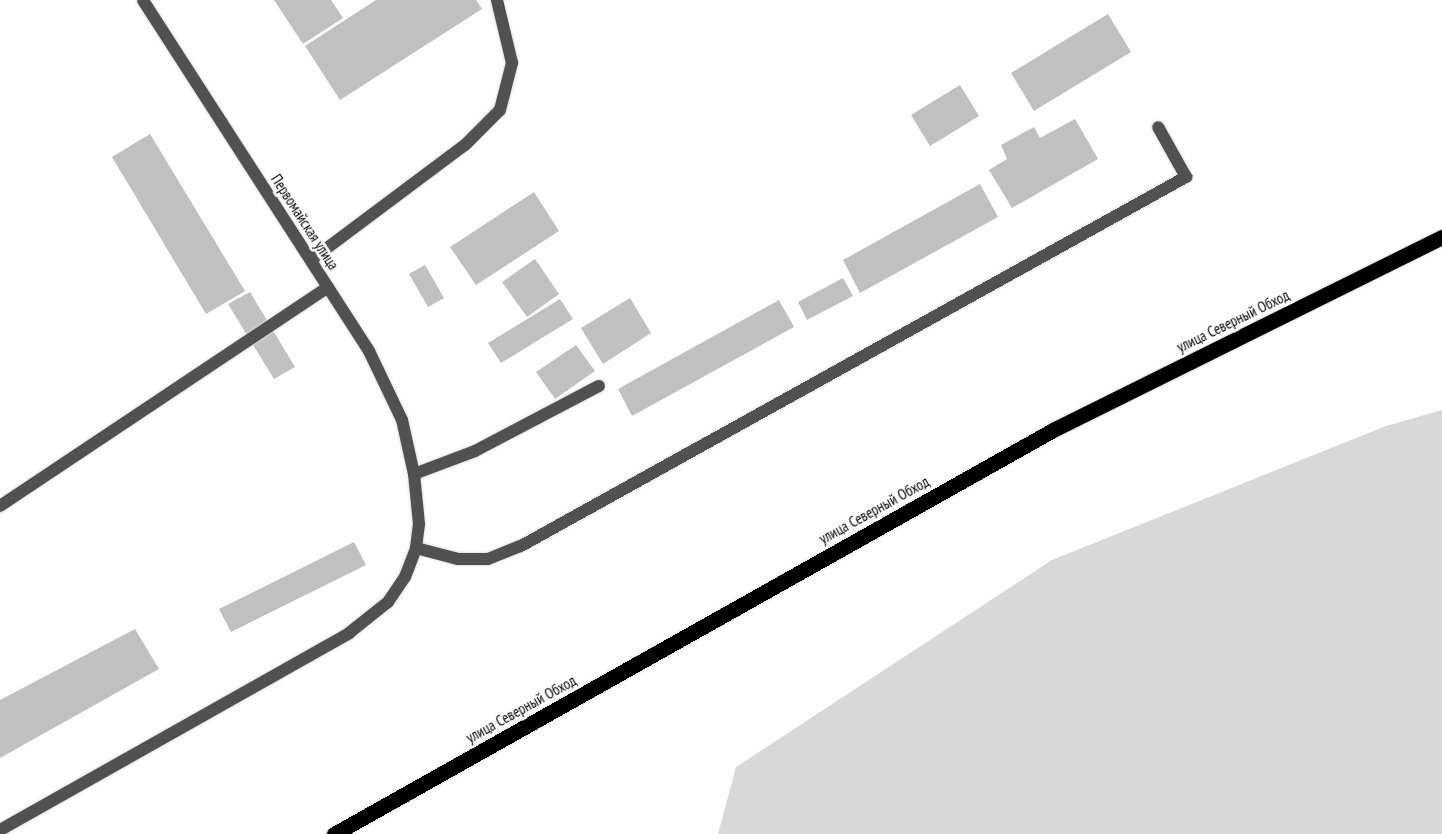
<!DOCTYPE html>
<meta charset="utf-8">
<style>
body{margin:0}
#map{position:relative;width:1442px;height:834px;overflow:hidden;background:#fff;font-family:"PT Sans Narrow",sans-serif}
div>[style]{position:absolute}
.green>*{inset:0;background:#d8d8d8}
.building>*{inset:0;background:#c0c0c0}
.roads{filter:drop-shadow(0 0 1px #dbdbdb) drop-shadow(0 0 1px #dbdbdb)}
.minor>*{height:12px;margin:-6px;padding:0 6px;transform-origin:6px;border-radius:6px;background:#515151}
.highway>*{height:15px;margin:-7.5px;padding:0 7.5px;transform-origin:7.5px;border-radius:7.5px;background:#000}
span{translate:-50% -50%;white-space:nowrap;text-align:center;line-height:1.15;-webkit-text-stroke:5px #fff;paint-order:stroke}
.street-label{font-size:15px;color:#000}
</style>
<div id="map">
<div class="green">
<i style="clip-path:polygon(1442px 410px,1442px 834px,718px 834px,736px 767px,1052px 560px,1386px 426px)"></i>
</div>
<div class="building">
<i style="clip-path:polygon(274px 0,331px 0,343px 18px,303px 44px)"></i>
<i style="clip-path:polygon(376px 0,476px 0,482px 9px,340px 100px,305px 46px)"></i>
<i style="clip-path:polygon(1108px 14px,1131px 52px,1034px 111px,1011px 73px)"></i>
<i style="clip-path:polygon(960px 85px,979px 116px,930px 146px,911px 115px)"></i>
<i style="clip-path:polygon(1075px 119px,1098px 159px,1012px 208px,989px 170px,1007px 159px,1001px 145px,1034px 127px,1040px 138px)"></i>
<i style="clip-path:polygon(150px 134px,245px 291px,206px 314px,112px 157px)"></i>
<i style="clip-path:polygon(980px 184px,998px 217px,860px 293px,843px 260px)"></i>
<i style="clip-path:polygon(534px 192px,559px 231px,476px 285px,450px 247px)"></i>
<i style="clip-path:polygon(535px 259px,559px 294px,527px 317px,502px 282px)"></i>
<i style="clip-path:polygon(425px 265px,444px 298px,428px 307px,409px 274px)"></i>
<i style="clip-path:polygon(843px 278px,853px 296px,807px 320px,798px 302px)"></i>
<i style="clip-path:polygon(250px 292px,295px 367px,274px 379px,228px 304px)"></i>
<i style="clip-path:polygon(630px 298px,651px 333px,603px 364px,581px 328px)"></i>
<i style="clip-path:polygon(560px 299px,573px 319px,501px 363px,488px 343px)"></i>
<i style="clip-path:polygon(779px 300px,794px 327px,632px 416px,618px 389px)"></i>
<i style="clip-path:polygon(576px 345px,595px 371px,555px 399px,536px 372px)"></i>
<i style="clip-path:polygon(354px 542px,366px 565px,231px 632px,219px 609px)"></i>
<i style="clip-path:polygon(135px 629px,159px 669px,0 758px,0 700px)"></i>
</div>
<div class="roads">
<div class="minor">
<i style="left:311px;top:260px;width:192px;rotate:-36.8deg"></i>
<i style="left:465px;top:145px;width:49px;rotate:-45deg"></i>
<i style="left:500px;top:110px;width:49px;rotate:-75.7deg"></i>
<i style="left:512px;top:63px;width:65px;rotate:-103.4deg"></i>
<i style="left:414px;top:474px;width:65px;rotate:-20.7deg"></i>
<i style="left:475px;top:451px;width:140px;rotate:-27.7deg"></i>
<i style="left:0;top:506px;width:394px;rotate:-33.7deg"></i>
<i style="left:416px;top:548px;width:43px;rotate:14.7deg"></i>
<i style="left:458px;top:559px;width:30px"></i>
<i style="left:488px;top:559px;width:35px;rotate:-22deg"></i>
<i style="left:521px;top:546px;width:761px;rotate:-29.03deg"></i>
<i style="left:1186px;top:177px;width:57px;rotate:-119.2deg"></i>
<i style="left:0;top:830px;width:401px;rotate:-29.4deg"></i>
<i style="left:349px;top:633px;width:50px;rotate:-38.5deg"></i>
<i style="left:388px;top:602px;width:30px;rotate:-56deg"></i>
<i style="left:405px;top:577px;width:31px;rotate:-69deg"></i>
<i style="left:416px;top:548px;width:24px;rotate:-83deg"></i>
<i style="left:419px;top:524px;width:50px;rotate:-95.7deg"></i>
<i style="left:414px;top:474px;width:55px;rotate:-102.5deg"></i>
<i style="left:402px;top:420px;width:76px;rotate:-115.6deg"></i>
<i style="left:369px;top:351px;width:417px;rotate:-122.8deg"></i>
</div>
<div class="highway">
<i style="left:334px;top:834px;width:825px;rotate:-29.33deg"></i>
<i style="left:1053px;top:430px;width:434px;rotate:-26.4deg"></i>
</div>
</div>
<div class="street-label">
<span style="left:305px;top:222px;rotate:57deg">Первомайская улица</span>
<span style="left:1233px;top:321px;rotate:-26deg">улица Северный Обход</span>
<span style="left:874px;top:510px;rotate:-29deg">улица Северный Обход</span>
<span style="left:521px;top:709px;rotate:-29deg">улица Северный Обход</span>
</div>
</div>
